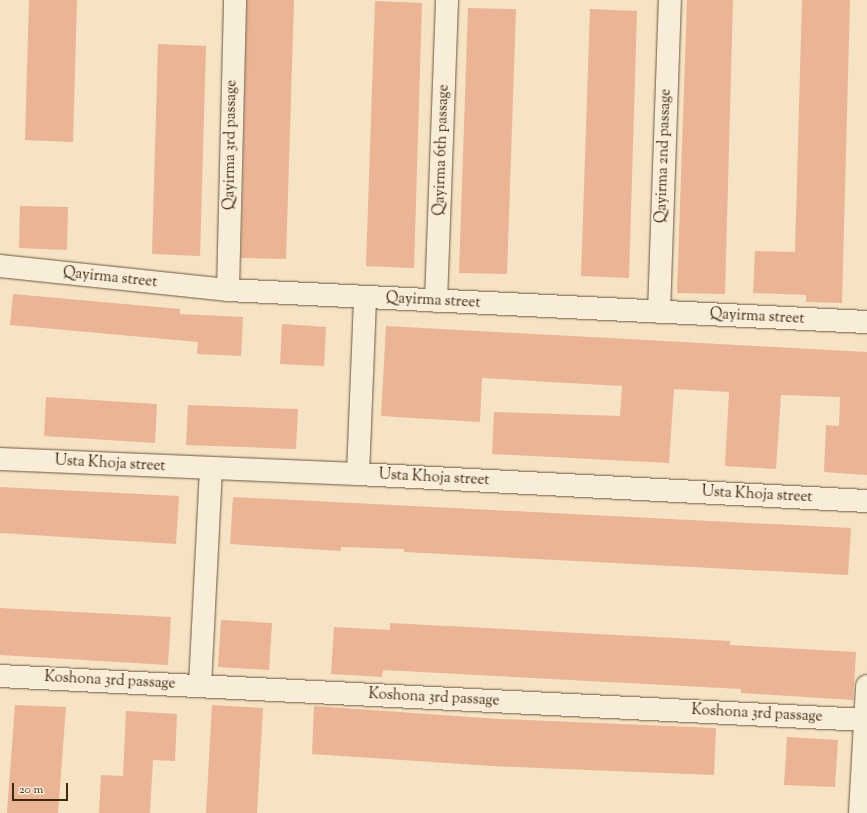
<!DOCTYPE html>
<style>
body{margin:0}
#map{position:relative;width:867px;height:813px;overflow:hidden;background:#f5e3c3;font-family:"Sorts Mill Goudy",serif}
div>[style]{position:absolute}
.building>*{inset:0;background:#eab495}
.roads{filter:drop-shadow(0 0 1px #6c583e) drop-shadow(0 0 1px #6c583e)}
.minor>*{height:22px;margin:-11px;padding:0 11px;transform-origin:11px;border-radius:11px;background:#f8edd8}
span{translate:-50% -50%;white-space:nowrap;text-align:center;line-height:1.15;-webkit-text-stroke:3.5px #f8edd8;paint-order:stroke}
.street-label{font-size:15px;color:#3f2a11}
.scale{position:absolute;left:12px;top:783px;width:56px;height:18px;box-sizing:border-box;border:2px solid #3f2a11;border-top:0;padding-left:5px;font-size:12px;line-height:14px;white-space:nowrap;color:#3f2a11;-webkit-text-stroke:3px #f8edd8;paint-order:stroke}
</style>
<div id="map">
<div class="building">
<i style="clip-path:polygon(29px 0,77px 0,73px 142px,25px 140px)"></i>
<i style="clip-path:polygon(247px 0,294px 0,286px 259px,241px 258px)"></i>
<i style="clip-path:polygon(687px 0,733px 0,725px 294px,677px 293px)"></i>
<i style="clip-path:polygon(802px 0,850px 0,842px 303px,806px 302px,806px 295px,753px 293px,755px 251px,795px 252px)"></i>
<i style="clip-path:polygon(375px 1px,422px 3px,414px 268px,366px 266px)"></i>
<i style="clip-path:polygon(468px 8px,516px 9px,507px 274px,459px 273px)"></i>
<i style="clip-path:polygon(590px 9px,637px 11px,629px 278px,581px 276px)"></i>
<i style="clip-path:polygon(158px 44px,206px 46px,200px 256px,152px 254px)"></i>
<i style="clip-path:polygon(20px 206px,68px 207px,67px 250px,19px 248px)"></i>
<i style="clip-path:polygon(13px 294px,180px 309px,180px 314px,243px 317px,241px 356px,197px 354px,198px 342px,10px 325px)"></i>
<i style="clip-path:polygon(282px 324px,326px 327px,324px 366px,280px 364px)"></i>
<i style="clip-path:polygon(386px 326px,867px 352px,867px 475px,824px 472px,826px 425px,839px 426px,840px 397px,781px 395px,776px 469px,725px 466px,729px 392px,674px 389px,669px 463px,492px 454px,494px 412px,620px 416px,622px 386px,482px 378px,480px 422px,381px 416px)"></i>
<i style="clip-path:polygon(46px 397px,157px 404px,155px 443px,44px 436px)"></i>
<i style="clip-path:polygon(188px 405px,298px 409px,296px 449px,186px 445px)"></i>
<i style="clip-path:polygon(0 487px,179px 496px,176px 544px,0 533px)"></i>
<i style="clip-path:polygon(233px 497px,851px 528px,848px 575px,404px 552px,404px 549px,341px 547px,341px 551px,230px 544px)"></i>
<i style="clip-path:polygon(0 608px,171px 617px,168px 665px,0 655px)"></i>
<i style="clip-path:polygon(221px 620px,272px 623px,269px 670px,218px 667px)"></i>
<i style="clip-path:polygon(390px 623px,730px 641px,730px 645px,856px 652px,853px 700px,741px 693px,741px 689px,383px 670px,382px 677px,331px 674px,334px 627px,390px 630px)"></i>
<i style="clip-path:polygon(15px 705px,66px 707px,58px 813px,7px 813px)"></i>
<i style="clip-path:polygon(212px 705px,263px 708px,257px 813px,206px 813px)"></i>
<i style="clip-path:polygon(314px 706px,499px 719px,716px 728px,714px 775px,492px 766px,312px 754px)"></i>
<i style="clip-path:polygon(126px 711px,177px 714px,175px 761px,153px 760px,150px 813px,99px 813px,101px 775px,123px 776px)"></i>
<i style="clip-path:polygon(787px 737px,838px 740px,835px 787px,784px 785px)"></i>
</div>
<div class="roads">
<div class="minor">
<i style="left:0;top:266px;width:229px;rotate:6deg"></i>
<i style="left:228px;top:290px;width:640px;rotate:2.87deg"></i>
<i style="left:228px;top:290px;width:290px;rotate:-88.6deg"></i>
<i style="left:436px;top:301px;width:301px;rotate:-87.9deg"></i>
<i style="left:659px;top:312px;width:312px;rotate:-88deg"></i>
<i style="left:0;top:459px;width:358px;rotate:2.4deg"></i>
<i style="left:358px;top:474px;width:510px;rotate:3.04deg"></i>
<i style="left:358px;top:474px;width:176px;rotate:-87.7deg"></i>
<i style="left:0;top:676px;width:868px;rotate:2.91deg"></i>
<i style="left:200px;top:686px;width:217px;rotate:-87.1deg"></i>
<i style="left:860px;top:813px;width:127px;rotate:-86.8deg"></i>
</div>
</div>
<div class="street-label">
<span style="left:231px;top:145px;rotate:-89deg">Qayirma 3rd passage</span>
<span style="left:442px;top:150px;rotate:-88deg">Qayirma 6th passage</span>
<span style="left:664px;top:156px;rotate:-88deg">Qayirma 2nd passage</span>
<span style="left:110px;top:278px;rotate:6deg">Qayirma street</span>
<span style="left:433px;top:301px;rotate:3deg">Qayirma street</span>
<span style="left:757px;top:317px;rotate:3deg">Qayirma street</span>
<span style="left:110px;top:464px;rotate:3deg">Usta Khoja street</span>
<span style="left:434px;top:478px;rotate:3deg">Usta Khoja street</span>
<span style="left:757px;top:495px;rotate:3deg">Usta Khoja street</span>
<span style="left:110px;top:681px;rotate:3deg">Koshona 3rd passage</span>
<span style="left:434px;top:698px;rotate:3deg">Koshona 3rd passage</span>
<span style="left:757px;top:714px;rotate:3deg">Koshona 3rd passage</span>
</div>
<div class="scale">20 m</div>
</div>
